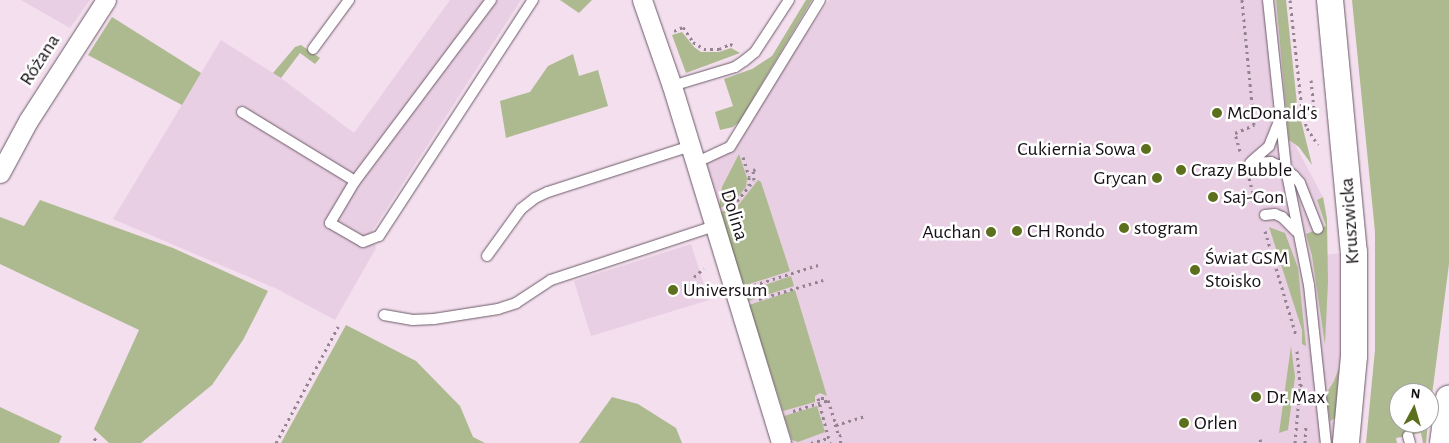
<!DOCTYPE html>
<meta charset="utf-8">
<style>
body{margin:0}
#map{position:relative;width:1449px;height:443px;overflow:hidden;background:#f3dfee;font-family:"Alegreya Sans",sans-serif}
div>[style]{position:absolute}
.built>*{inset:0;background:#e9cfe3}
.green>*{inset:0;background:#adba8f}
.path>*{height:3px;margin-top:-1.5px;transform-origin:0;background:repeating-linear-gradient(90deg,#938590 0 2.5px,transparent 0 6.5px)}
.roads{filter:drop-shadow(0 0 1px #6b5a67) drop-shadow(0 0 1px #6b5a67)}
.lane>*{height:10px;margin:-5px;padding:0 5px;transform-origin:5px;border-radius:5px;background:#fff}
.street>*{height:19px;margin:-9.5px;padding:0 9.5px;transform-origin:9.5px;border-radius:9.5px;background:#fff}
.secondary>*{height:26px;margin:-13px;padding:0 13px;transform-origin:13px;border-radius:13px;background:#fff}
.dots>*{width:14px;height:14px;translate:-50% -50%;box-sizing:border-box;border:2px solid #fff;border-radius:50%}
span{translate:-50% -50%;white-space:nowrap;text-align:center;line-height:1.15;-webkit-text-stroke:5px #fff;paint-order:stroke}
.street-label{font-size:20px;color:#161015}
.poi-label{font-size:20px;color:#161015}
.left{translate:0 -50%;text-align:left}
.right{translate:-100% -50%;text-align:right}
.north{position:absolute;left:1389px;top:383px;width:50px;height:50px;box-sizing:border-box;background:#fff;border:1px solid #a29fa1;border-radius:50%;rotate:6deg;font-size:14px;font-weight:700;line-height:20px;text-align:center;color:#161015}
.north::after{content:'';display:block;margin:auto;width:18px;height:22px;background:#5c6f1c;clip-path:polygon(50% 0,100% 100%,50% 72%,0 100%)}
</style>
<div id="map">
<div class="built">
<i style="clip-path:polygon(21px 0,90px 0,70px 28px)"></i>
<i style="clip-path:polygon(450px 0,521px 0,371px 233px,376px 248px,335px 320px,277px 289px,113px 219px,221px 40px,281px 78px,354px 133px)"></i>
<i style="clip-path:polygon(829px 0,1276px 0,1294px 143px,1323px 197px,1317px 200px,1326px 226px,1306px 234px,1312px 256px,1354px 252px,1346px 443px,781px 443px,695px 163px,730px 147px)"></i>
<i style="clip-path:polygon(691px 244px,709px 300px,591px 336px,574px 281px)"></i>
</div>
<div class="green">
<i style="clip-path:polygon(560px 0,592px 0,579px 13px)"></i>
<i style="clip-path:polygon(806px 0,812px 0,739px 122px,733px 127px,720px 130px,715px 112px,733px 106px,724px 79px,752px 69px,772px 56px)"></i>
<i style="clip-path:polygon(1276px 0,1286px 0,1297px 104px,1312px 165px,1299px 147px,1289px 140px)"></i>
<i style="clip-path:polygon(1352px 0,1449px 0,1449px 264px,1429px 418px,1429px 393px,1399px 393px,1399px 423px,1428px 423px,1426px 443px,1423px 443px,1421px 433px,1396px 438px,1397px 443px,1366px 443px,1375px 350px,1375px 232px)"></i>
<i style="clip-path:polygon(112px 17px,201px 73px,182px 105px,88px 55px)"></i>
<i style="clip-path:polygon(682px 32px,694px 47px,701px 52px,719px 52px,731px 48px,740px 53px,686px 73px,672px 35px)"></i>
<i style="clip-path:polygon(301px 45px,320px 58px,315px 64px,300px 53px,281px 78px,273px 73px,295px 47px)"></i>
<i style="clip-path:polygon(573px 54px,579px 76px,598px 70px,608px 106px,506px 138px,500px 101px,530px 92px,548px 66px)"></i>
<i style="clip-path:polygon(739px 154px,747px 178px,746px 187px,732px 204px,719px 208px,722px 187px)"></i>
<i style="clip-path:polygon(758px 180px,761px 182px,790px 271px,743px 286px,720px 212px,736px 208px)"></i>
<i style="clip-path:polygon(1323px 197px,1327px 219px,1328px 282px,1325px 345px,1312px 256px,1306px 234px,1326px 226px,1317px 200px)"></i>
<i style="clip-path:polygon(40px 200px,173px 248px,268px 291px,243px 340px,212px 385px,141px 443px,109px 443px,94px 429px,139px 330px,0 264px,0 217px,24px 226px)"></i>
<i style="clip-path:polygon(1269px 227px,1285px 233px,1298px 268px,1306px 346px,1302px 344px,1302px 330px)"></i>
<i style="clip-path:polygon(791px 276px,794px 286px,748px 301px,745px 292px)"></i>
<i style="clip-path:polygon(795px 290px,827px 396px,820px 393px,815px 396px,815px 402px,783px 411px,749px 305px)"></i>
<i style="clip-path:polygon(346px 325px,416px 361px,460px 406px,473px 437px,485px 443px,281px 443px)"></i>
<i style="clip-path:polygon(1291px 346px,1295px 377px,1288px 430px,1279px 433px)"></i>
<i style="clip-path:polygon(1339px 368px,1335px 418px,1330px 421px,1326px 394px,1334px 381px)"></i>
<i style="clip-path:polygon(612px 397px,638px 404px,676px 428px,682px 443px,579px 443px)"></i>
<i style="clip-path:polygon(817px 406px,825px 432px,798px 442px,792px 440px,784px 416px)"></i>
<i style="clip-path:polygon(0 407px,62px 436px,59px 443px,0 443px)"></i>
</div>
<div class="path">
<i style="left:1290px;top:0;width:112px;rotate:83.8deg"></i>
<i style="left:1302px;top:111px;width:18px;rotate:74deg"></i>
<i style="left:1307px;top:128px;width:20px;rotate:57deg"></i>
<i style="left:674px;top:31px;width:10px;rotate:-24deg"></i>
<i style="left:683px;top:27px;width:18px;rotate:56deg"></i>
<i style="left:693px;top:42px;width:13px;rotate:32deg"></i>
<i style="left:704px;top:49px;width:15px"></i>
<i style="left:719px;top:49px;width:12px;rotate:-24deg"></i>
<i style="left:730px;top:44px;width:5px;rotate:22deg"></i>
<i style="left:1311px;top:80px;width:29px;rotate:84deg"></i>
<i style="left:1240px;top:151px;width:19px;rotate:-106deg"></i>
<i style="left:1235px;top:133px;width:21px;rotate:-23deg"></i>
<i style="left:1254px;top:125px;width:126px;rotate:-95.5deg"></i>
<i style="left:743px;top:157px;width:21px;rotate:73deg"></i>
<i style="left:749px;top:177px;width:8px;rotate:90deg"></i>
<i style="left:1249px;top:178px;width:27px;rotate:75deg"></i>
<i style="left:729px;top:207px;width:4px;rotate:-14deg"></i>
<i style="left:733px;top:206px;width:33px;rotate:-51deg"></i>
<i style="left:754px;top:180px;width:10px;rotate:-96deg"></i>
<i style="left:753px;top:170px;width:4px;rotate:-14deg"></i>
<i style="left:1265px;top:231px;width:109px;rotate:73.4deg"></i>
<i style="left:694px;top:277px;width:13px;rotate:-42deg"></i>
<i style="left:754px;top:285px;width:67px;rotate:-17.4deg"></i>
<i style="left:759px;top:299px;width:67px;rotate:-16.5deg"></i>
<i style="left:1297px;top:351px;width:34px;rotate:85deg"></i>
<i style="left:827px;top:402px;width:5px;rotate:-127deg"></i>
<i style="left:824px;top:398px;width:6px;rotate:180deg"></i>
<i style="left:818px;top:398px;width:47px;rotate:75.1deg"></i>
<i style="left:793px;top:411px;width:37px;rotate:-17deg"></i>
<i style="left:828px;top:400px;width:26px;rotate:72deg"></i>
<i style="left:836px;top:425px;width:31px;rotate:-17deg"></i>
<i style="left:835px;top:424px;width:13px;rotate:72deg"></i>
<i style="left:94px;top:438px;width:6px;rotate:51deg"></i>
<i style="left:1260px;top:439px;width:4px;rotate:76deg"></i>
<i style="left:276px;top:443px;width:132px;rotate:-61.9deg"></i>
<i style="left:811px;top:443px;width:19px;rotate:-16deg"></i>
<i style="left:841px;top:443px;width:7px;rotate:-106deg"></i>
<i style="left:839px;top:436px;width:4px;rotate:-27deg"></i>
<i style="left:1295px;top:443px;width:57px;rotate:-85deg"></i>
<i style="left:1300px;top:386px;width:4px;rotate:-45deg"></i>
<i style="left:1305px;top:443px;width:18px;rotate:-87deg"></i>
</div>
<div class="roads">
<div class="lane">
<i style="left:491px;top:0;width:226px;rotate:126.9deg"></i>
<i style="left:355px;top:181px;width:49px;rotate:120.8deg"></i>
<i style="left:330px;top:223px;width:38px;rotate:30deg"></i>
<i style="left:363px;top:242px;width:17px;rotate:-21deg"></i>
<i style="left:379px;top:236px;width:282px;rotate:-56.9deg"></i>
<i style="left:1268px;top:0;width:170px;rotate:83.9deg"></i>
<i style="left:1286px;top:169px;width:118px;rotate:78.8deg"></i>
<i style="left:1309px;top:285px;width:159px;rotate:83.9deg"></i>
<i style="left:313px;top:49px;width:61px;rotate:-53.7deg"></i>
<i style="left:672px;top:86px;width:66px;rotate:-16.8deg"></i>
<i style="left:735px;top:67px;width:11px;rotate:-34deg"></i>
<i style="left:744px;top:61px;width:14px;rotate:-39deg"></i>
<i style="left:755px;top:52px;width:62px;rotate:-56.8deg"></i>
<i style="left:242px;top:112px;width:132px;rotate:31.4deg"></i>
<i style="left:1252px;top:161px;width:23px;rotate:-41deg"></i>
<i style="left:1269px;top:146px;width:27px;rotate:-68deg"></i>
<i style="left:695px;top:163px;width:38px;rotate:-25deg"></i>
<i style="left:730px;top:147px;width:172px;rotate:-58.5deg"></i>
<i style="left:1250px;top:163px;width:21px;rotate:-3deg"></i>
<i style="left:1271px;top:162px;width:17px;rotate:25deg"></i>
<i style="left:1286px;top:169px;width:11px;rotate:41deg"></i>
<i style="left:1294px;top:176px;width:9px;rotate:49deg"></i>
<i style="left:1300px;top:183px;width:49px;rotate:68.6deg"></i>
<i style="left:1265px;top:215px;width:10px;rotate:-6deg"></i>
<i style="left:1275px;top:214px;width:8px;rotate:23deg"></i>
<i style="left:1282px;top:217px;width:20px;rotate:45deg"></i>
<i style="left:487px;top:256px;width:58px;rotate:-54.1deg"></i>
<i style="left:521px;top:209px;width:18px;rotate:-38deg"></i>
<i style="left:535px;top:198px;width:14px;rotate:-25deg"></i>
<i style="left:548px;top:192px;width:149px;rotate:-17.9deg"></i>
<i style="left:384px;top:315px;width:29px;rotate:10deg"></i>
<i style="left:413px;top:320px;width:21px;rotate:-3deg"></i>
<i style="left:434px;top:319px;width:65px;rotate:-8.9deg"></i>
<i style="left:498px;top:309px;width:19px;rotate:-18deg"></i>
<i style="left:516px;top:303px;width:42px;rotate:-33.3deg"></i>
<i style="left:551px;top:280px;width:172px;rotate:-18.3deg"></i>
<i style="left:1408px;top:436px;width:7px;rotate:74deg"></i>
</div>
<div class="street">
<i style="left:642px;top:0;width:91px;rotate:70.8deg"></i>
<i style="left:672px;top:86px;width:373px;rotate:73deg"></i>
<i style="left:0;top:173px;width:59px;rotate:-61.7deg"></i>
<i style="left:28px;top:121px;width:144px;rotate:-57.2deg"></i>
</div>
<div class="secondary">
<i style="left:1330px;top:0;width:253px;rotate:84.6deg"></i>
<i style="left:1354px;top:252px;width:104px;rotate:90deg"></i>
<i style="left:1354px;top:356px;width:87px;rotate:95.3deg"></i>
<i style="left:1443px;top:443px;width:45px;rotate:-82.4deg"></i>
</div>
</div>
<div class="dots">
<i style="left:1217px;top:113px;background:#5c6f1c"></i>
<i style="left:1146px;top:149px;background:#5c6f1c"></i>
<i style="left:1181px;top:170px;background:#5c6f1c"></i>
<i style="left:1157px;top:178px;background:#5c6f1c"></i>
<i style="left:1213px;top:197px;background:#5c6f1c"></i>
<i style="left:1124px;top:228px;background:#5c6f1c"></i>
<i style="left:1017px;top:231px;background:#5c6f1c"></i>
<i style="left:991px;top:232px;background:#5c6f1c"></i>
<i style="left:1195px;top:270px;background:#5c6f1c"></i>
<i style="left:673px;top:290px;background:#5c6f1c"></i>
<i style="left:1256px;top:397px;background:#5c6f1c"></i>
<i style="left:1184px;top:423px;background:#5c6f1c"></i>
</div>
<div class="street-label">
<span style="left:40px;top:60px;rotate:-57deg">Różana</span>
<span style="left:734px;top:215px;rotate:73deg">Dolina</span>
<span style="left:1350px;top:221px;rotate:-94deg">Kruszwicka</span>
</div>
<div class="poi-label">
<span class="left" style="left:1227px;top:113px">McDonald's</span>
<span class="right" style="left:1136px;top:149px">Cukiernia Sowa</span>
<span class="left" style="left:1191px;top:170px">Crazy Bubble</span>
<span class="right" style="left:1147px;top:178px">Grycan</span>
<span class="left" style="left:1223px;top:197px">Saj-Gon</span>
<span class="left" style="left:1134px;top:228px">stogram</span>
<span class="left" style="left:1027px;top:231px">CH Rondo</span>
<span class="right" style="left:981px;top:232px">Auchan</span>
<span class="left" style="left:1205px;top:270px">Świat GSM<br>Stoisko</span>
<span class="left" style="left:683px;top:290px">Universum</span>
<span class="left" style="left:1266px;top:397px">Dr. Max</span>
<span class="left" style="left:1194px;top:423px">Orlen</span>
</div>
<div class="north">N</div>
</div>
